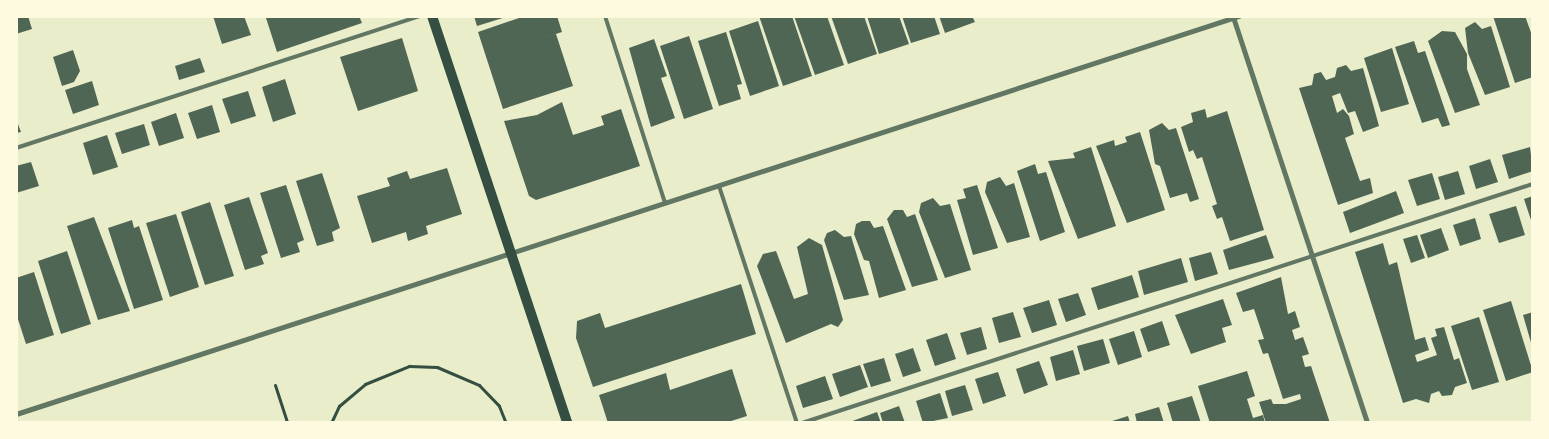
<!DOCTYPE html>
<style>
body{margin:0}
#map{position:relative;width:1549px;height:439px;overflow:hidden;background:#e9edc9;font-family:"IBM Plex Sans",sans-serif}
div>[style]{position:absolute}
.building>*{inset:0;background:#4f6655}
.path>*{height:3px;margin:-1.5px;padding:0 1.5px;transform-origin:1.5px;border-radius:1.5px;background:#344e41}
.service>*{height:4px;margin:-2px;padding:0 2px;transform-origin:2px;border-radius:2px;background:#617663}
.minor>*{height:5px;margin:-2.5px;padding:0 2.5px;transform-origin:2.5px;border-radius:2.5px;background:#617663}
.secondary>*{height:10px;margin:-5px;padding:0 5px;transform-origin:5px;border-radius:5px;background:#344e41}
span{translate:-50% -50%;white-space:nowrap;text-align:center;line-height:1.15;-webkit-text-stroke:4.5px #fefae0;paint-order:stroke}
.frame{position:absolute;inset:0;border:18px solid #fefae0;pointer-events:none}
</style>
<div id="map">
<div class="building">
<i style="clip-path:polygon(16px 16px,28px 16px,32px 29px,16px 34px)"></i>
<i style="clip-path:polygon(213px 16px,244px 16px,251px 35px,222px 44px)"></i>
<i style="clip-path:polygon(271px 16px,359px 16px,362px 23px,277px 52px,266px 18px)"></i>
<i style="clip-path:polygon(474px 16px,506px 16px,506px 17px,477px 26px)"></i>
<i style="clip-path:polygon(525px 16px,557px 16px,562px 32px,528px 43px,556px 34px,573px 86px,503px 109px,478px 32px)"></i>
<i style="clip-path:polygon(759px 16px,792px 16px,812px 76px,783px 86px)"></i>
<i style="clip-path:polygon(794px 16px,827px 16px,844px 65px,815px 75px)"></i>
<i style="clip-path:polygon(831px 16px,864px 16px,877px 54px,848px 64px)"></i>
<i style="clip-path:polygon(867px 16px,899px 16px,909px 44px,879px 54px)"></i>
<i style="clip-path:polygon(902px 16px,934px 16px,940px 34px,911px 43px)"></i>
<i style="clip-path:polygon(939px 16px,972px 16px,975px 22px,945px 33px)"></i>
<i style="clip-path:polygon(1493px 16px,1525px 16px,1533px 38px,1533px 77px,1515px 83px)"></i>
<i style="clip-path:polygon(758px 21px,779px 86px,750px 96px,729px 31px)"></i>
<i style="clip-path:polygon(1475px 22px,1482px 29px,1491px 26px,1510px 87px,1485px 95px,1468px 53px,1465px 28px)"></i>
<i style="clip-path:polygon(1442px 31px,1455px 32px,1467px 54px,1467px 69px,1480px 105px,1455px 113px,1428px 41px)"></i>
<i style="clip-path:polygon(726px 32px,742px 84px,737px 85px,741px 99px,719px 106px,698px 41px)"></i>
<i style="clip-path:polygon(689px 36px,713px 109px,684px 119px,660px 46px)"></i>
<i style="clip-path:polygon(402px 38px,418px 91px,358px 111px,340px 57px)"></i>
<i style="clip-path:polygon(654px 39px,667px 76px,661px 78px,675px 118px,651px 127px,629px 48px)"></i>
<i style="clip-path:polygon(1414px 41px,1418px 53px,1425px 51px,1450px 125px,1442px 127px,1438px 118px,1422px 123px,1395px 47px)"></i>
<i style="clip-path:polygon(1392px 48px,1409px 104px,1381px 112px,1364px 58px)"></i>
<i style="clip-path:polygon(73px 50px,80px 71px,74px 82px,62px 86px,53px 57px)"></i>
<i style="clip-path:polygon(200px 58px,205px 72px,179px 80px,175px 66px)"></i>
<i style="clip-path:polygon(1346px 65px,1351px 71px,1363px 68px,1379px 126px,1363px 132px,1355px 111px,1348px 113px,1340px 93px,1332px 96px,1337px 113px,1343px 109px,1349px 116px,1354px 134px,1345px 138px,1360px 181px,1370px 178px,1373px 193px,1338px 205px,1299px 88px,1312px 85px,1314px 74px,1321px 72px,1326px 80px,1335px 77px,1337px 68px)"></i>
<i style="clip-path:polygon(285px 79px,296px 114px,273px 122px,262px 87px)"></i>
<i style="clip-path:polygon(92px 81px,99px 105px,73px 114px,65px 90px)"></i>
<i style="clip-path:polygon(248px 91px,256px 116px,231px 124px,222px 99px)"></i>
<i style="clip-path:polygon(562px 102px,573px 135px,604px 125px,601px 116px,621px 109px,640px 166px,536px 200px,529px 196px,504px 121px,537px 115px)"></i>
<i style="clip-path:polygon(212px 105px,220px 132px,197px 139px,188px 113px)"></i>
<i style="clip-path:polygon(1205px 109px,1207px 118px,1227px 111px,1264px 230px,1230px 241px,1222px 217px,1217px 219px,1212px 206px,1217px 204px,1202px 157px,1197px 159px,1193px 150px,1189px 152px,1181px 127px,1193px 122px,1191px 113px)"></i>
<i style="clip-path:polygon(176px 113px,184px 138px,159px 146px,151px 122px)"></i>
<i style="clip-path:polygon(16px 119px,21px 132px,16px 133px)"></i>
<i style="clip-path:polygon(1162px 123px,1169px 130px,1176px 128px,1199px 199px,1190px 202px,1187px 193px,1170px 198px,1160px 166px,1155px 164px,1149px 130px)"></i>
<i style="clip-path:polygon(144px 124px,150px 145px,122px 154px,115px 133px)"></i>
<i style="clip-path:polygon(1140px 132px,1165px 210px,1127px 223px,1096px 146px,1114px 140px,1115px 146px,1127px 142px,1125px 137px)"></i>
<i style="clip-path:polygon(107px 135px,118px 167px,93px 175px,83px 143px)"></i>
<i style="clip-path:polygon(1091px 147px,1116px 226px,1078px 239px,1048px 161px,1075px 158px,1073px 153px)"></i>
<i style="clip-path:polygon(1530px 147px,1533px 171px,1509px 179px,1502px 155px)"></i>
<i style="clip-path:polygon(1490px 159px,1498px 182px,1476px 189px,1469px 166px)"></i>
<i style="clip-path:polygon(31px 162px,39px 186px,16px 193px,16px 166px)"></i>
<i style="clip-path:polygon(1035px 164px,1038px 174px,1046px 172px,1065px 232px,1040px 241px,1017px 171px)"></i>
<i style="clip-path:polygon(447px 168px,462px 214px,426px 226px,428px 234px,408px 241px,406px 232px,372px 243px,357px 196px,390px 186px,387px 178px,407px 171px,410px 179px)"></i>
<i style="clip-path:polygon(1458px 171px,1465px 194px,1445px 200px,1438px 177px)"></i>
<i style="clip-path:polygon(322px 173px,340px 228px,332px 232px,334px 241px,317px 246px,296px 181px)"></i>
<i style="clip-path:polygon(1432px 173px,1440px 199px,1417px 206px,1408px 180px)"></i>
<i style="clip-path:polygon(1000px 177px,1006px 186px,1014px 183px,1030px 237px,1007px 243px,985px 192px,987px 182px)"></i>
<i style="clip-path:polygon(286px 185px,304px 240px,297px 243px,300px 252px,281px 258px,260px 193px)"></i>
<i style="clip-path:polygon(977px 185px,998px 248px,973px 255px,957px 200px,966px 198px,963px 189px)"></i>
<i style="clip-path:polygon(1396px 191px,1404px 213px,1350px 233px,1343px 212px)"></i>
<i style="clip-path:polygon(1533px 196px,1533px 223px,1532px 223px,1524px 199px)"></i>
<i style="clip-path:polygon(249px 197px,268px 253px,261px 256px,264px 264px,245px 270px,224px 205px)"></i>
<i style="clip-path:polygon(933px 198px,940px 206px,950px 204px,971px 270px,945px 278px,919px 212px,921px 203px)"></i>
<i style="clip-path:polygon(210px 202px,234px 276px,205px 285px,181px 212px)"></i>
<i style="clip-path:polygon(1516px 206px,1525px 235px,1499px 243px,1489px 214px)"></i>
<i style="clip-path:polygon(894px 210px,903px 210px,907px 217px,915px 214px,938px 280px,912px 287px,887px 219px)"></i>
<i style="clip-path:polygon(176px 214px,199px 287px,170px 297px,146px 223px)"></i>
<i style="clip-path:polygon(94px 217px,130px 311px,98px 320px,67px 226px)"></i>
<i style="clip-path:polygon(1475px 218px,1481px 239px,1460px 246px,1453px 225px)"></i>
<i style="clip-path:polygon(132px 220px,134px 228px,139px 226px,163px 300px,134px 309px,108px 228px)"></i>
<i style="clip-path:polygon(862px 221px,870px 221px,874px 228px,883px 226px,906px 290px,879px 298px,869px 261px,864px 260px,854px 234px,856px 224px)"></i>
<i style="clip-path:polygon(1441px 228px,1449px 250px,1428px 258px,1420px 235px)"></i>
<i style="clip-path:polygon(835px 230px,844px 237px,851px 236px,869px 295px,844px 300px,824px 240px,827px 233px)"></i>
<i style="clip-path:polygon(1266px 235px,1274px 258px,1229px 270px,1223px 250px)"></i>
<i style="clip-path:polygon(1417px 235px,1425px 258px,1411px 263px,1403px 239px)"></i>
<i style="clip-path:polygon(809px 238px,822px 245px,843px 320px,838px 327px,831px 324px,786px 343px,757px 266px,763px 254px,776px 251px,794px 299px,808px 294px,797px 247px)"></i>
<i style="clip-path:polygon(1383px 243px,1389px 265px,1397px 262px,1415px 340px,1425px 337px,1429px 350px,1415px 355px,1417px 362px,1437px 355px,1431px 338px,1437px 336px,1435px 329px,1444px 327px,1454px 360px,1459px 358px,1467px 383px,1455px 387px,1452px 395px,1442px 396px,1439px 391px,1431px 394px,1429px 403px,1416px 399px,1403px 403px,1355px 252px)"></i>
<i style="clip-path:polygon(67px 251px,91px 324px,61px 334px,38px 261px)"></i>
<i style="clip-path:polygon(1211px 252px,1218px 274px,1195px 281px,1189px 258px)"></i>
<i style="clip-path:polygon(1181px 258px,1188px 282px,1144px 295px,1138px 271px)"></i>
<i style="clip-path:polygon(34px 272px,54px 335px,26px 344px,16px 313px,16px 278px)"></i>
<i style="clip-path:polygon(1132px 275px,1139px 297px,1098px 310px,1091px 288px)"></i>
<i style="clip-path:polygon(1281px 277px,1288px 314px,1295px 311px,1300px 327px,1292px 330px,1295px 340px,1303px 337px,1309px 354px,1302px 356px,1305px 367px,1311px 366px,1330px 423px,1266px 423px,1259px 402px,1271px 399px,1273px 404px,1286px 404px,1301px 399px,1300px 394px,1283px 399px,1268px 353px,1263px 354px,1258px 340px,1264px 339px,1254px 309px,1243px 312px,1236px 293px)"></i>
<i style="clip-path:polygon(741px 284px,756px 334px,593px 387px,576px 338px,577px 321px,600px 313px,605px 328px)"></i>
<i style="clip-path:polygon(1078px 293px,1086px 315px,1066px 322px,1058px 299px)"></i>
<i style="clip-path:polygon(1223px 299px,1232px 325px,1222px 328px,1226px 342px,1191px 354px,1175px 315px)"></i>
<i style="clip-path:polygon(1049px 300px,1057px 325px,1032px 333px,1023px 308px)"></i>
<i style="clip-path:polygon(1511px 301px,1533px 372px,1506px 381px,1483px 310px)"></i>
<i style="clip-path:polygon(1013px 312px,1021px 337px,999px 343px,992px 318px)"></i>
<i style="clip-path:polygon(1533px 312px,1533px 346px,1532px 346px,1523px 315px)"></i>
<i style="clip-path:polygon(1479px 317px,1499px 382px,1472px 390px,1451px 326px)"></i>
<i style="clip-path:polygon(1162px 321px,1170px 345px,1148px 352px,1140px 329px)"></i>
<i style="clip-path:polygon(981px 327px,987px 349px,967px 355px,960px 333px)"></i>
<i style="clip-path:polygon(1134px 331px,1142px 357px,1118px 365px,1109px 339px)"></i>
<i style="clip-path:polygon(947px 333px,956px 359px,935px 366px,926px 340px)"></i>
<i style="clip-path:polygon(1103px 339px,1110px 363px,1084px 371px,1077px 346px)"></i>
<i style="clip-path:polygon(913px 348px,921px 371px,903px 377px,895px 354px)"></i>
<i style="clip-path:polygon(1073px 350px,1080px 374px,1056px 381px,1050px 357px)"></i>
<i style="clip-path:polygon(884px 358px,891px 381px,871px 387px,863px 364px)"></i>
<i style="clip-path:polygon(1039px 361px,1048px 385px,1024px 394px,1016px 369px)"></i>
<i style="clip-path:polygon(860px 365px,868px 387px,840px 397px,832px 374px)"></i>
<i style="clip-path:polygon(732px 369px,747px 416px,725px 423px,608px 423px,599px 395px,666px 373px,670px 390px)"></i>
<i style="clip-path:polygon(1247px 371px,1255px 396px,1247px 399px,1253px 418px,1263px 415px,1265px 423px,1210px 423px,1198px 386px)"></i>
<i style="clip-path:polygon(998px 372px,1006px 396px,983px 404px,975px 379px)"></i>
<i style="clip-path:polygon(825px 376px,833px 399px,803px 408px,796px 386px)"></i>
<i style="clip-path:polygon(965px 385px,973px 410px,952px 416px,945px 391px)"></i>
<i style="clip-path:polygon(940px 393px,948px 418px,923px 423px,916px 401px)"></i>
<i style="clip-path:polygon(1192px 396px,1201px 423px,1173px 423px,1167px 403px)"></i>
<i style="clip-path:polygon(899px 406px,905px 423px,883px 423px,880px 413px)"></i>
<i style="clip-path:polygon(1159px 407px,1164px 423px,1137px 423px,1135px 414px)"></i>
<i style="clip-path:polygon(877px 412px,881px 423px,847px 423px)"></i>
<i style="clip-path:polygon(1128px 416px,1130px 423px,1109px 423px,1109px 422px)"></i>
</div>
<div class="path">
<i style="left:275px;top:385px;width:40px;rotate:72deg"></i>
<i style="left:331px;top:423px;width:19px;rotate:-65deg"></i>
<i style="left:339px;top:406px;width:34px;rotate:-40deg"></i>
<i style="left:365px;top:384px;width:48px;rotate:-22.2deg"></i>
<i style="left:409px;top:366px;width:28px;rotate:2deg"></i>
<i style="left:437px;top:367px;width:46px;rotate:23.2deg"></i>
<i style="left:479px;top:385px;width:29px;rotate:46deg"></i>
<i style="left:499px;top:406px;width:18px;rotate:68deg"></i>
</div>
<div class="service">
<i style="left:605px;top:16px;width:196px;rotate:72.2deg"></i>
<i style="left:16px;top:148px;width:426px;rotate:-18.1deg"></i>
<i style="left:719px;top:186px;width:250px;rotate:71.8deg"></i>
<i style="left:802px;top:423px;width:769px;rotate:-18.11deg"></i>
</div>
<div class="minor">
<i style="left:1233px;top:17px;width:428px;rotate:71.7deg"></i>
<i style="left:16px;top:414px;width:1286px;rotate:-18.03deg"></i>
</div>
<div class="secondary">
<i style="left:432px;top:16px;width:429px;rotate:71.6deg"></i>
</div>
<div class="frame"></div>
</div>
